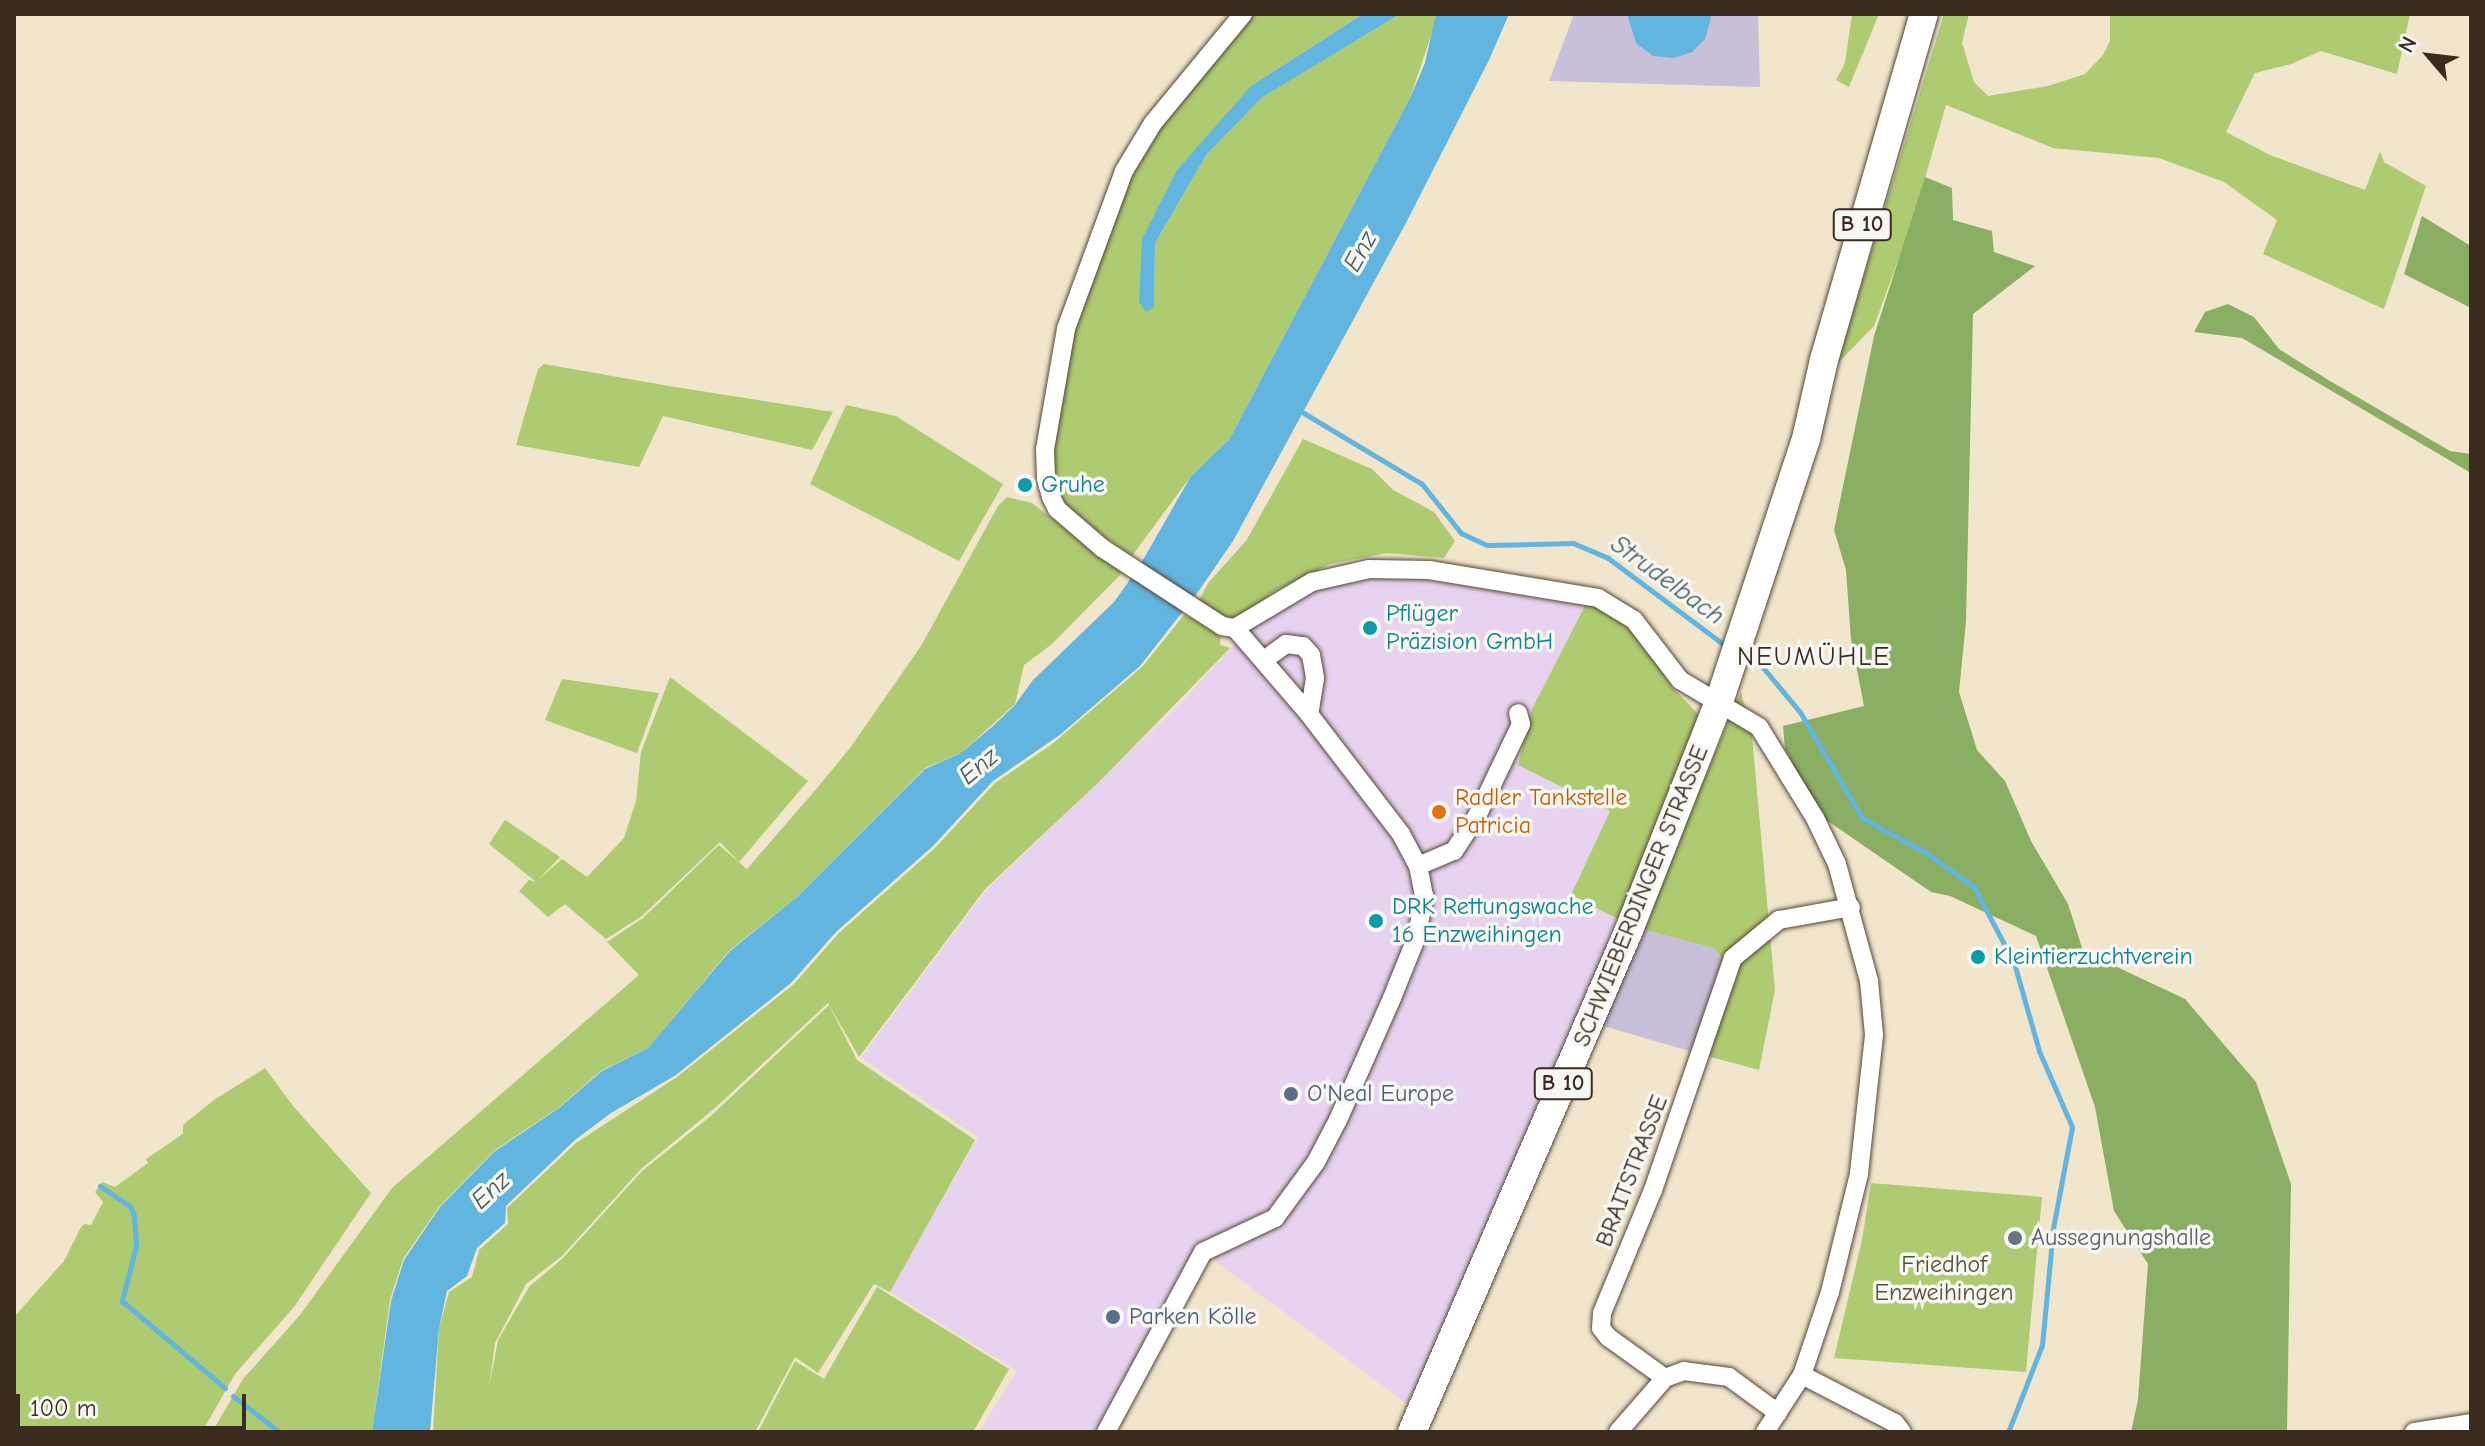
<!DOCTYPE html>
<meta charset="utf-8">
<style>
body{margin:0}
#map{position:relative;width:2485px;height:1446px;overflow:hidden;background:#f1e5cc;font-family:"Comic Neue",sans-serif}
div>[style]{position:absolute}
.built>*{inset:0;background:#e7d2ef}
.industrial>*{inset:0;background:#c8bfd8}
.green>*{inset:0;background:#aecb71}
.forest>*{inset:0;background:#8aaf63}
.water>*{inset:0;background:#62b5de}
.stream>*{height:5px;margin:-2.5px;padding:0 2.5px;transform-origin:2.5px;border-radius:2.5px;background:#62b5de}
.roads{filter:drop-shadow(0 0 2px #564638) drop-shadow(0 0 2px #564638)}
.minor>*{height:18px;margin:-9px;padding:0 9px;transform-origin:9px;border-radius:9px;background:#fff}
.primary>*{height:28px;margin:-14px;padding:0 14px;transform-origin:14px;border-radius:14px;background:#fff}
.dots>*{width:22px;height:22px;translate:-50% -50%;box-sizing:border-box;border:4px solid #f6f6f2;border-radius:50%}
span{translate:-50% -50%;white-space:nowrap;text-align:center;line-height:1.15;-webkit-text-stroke:7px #f6f6f2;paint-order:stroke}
.shield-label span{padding:2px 6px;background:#f6f6f2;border:2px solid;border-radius:6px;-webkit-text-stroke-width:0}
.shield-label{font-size:22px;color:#3b2a1e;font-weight:700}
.culture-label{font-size:24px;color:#0d838f}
.left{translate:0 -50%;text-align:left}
.food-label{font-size:24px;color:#c56008}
.street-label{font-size:24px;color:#3b2a1e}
.service-label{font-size:24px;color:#4e5e75}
.worship-label{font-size:24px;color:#5b616d}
.park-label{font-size:24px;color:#585233}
.water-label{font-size:26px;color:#495b61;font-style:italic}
.neighbourhood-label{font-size:26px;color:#3b2a1e;letter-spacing:2px}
.frame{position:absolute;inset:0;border:16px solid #3b2a1e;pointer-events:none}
.north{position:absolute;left:2389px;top:16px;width:80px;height:80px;-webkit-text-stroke:6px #f6f6f2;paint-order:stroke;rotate:298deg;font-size:22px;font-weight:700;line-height:32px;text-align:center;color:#3b2a1e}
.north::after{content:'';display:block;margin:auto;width:28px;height:36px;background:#3b2a1e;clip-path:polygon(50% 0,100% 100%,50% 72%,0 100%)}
.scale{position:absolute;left:16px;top:1394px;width:230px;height:36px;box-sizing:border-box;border:4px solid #3b2a1e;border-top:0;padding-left:10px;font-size:24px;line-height:28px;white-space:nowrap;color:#3b2a1e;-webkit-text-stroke:6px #f6f6f2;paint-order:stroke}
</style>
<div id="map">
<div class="built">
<i style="clip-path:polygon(1369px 571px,1589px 598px,1532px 709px,1610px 811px,1571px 895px,1624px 922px,1418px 1412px,1199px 1249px,1101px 1432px,979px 1432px,1017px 1371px,890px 1292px,978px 1137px,861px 1058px,986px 890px,1179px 705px,1254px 623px,1297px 594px)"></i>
</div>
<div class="industrial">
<i style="clip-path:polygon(1574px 14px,1758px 14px,1760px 87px,1549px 81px)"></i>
<i style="clip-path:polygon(1641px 929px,1713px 948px,1727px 963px,1696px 1053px,1597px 1024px)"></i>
</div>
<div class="green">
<i style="clip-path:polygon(1243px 14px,1363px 14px,1251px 86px,1142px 239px,1154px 307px,1155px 243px,1207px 154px,1260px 98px,1400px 14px,1436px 14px,1437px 18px,1410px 98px,1229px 440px,1191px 476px,1132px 556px,1073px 514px,1056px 488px,1052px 460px,1066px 329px,1124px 171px)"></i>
<i style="clip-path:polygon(1852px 14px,1879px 14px,1849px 87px,1836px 80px,1845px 63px)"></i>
<i style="clip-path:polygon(1944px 14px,1969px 14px,1962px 43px,1974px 82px,1988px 96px,2048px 86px,2085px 74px,2103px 55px,2110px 41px,2110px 14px,2410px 14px,2397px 74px,2321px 51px,2291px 64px,2255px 73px,2226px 132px,2270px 155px,2365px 190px,2380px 151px,2384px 162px,2426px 186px,2384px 309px,2263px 254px,2277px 220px,2224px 182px,2159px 158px,2053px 148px,1946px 105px,1913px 220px,1874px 326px,1837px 364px)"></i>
<i style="clip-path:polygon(544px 364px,669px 386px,833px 412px,812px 450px,663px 416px,639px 467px,516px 445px,538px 369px)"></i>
<i style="clip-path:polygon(846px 405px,896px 416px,1003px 484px,959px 561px,810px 484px)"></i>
<i style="clip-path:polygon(1303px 439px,1372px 469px,1393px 490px,1434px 512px,1455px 541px,1444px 558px,1387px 553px,1330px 564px,1275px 591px,1242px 616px,1231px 618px,1214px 613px,1198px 602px,1209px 582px,1246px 541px)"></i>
<i style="clip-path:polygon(1007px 497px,1032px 503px,1122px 573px,1052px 644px,1024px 665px,1015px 704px,961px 753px,925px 768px,797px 897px,730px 950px,648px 1048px,602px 1070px,558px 1108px,495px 1150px,439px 1207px,403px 1259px,390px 1300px,372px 1432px,212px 1432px,243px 1379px,300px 1315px,392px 1188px,639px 975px,607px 942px,643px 918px,719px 845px,747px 869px,818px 787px,850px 748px,921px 646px,998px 506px)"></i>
<i style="clip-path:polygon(1589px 598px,1632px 625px,1672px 687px,1703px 719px,1624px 922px,1571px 895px,1610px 811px,1518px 765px,1532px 709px)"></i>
<i style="clip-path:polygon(1184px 615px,1221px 632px,1220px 645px,1230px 648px,1101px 780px,985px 889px,859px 1057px,828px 1003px,715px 1108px,641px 1169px,562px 1256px,526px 1284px,495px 1343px,489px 1388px,498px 1340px,529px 1287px,562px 1259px,642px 1171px,712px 1115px,829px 1005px,857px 1060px,975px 1140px,890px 1292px,874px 1284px,818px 1373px,795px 1357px,755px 1432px,433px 1432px,439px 1328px,449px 1292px,472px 1277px,479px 1250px,508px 1224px,507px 1208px,576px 1143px,677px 1077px,794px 984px,839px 933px,935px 848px,995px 783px,1051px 745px,1143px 666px)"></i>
<i style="clip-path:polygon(670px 677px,808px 781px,739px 862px,720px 842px,642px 916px,606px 939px,565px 904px,548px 917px,519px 891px,529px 880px,536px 882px,489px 844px,505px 820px,560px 857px,538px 880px,562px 859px,587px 877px,624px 838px,636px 801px,641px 752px)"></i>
<i style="clip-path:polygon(562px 679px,659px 693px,637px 753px,545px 720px)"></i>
<i style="clip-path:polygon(1741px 692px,1752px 736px,1775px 990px,1759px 1070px,1696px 1053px,1727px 963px,1713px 948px,1641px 929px)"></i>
<i style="clip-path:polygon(265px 1068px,293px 1106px,371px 1193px,294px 1307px,235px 1374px,202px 1432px,14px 1432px,14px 1317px,64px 1261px,80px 1229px,84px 1224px,91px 1225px,103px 1202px,95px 1192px,102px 1182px,115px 1187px,148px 1163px,146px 1159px,183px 1134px,183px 1125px,214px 1100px)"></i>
<i style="clip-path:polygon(1871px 1183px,2042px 1197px,2026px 1372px,1834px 1358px,1862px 1240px)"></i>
<i style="clip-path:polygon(877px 1287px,1009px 1369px,973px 1432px,758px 1432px,795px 1361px,824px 1379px)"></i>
</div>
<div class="forest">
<i style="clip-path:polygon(1925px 177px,1952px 188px,1953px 220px,1992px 231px,1994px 252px,2035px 266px,1973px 314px,1966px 621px,1959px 692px,1977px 750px,2005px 781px,2031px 841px,2068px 904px,2083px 951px,2185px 999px,2256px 1082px,2291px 1184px,2287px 1432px,2131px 1432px,2138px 1400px,2148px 1264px,2114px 1211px,2095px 1107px,2036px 936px,1950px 896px,1931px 892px,1822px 817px,1785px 749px,1783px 726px,1864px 706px,1851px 639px,1846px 570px,1834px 530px,1874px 336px)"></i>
<i style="clip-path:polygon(2422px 216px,2471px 246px,2471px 308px,2404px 274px)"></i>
<i style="clip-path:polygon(2228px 304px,2254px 317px,2279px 349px,2330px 381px,2450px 451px,2471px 454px,2471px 473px,2242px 338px,2194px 332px,2205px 312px)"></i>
</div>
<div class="water">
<i style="clip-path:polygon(1363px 14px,1400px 14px,1261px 98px,1207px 154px,1155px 243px,1154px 307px,1146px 312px,1139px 302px,1142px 239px,1177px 170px,1251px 86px)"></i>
<i style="clip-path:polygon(1436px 14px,1509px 14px,1489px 60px,1407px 221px,1233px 541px,1198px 592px,1140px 666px,1061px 734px,993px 781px,933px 846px,836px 932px,791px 983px,676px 1075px,611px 1113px,575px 1140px,506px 1206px,505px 1223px,477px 1248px,467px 1276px,447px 1291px,439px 1328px,430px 1432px,372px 1432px,391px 1301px,404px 1260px,440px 1207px,495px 1151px,559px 1108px,602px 1071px,648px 1048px,730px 951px,797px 897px,925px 769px,961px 753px,993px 726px,1015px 705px,1033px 680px,1114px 602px,1139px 567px,1191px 476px,1229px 440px,1410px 98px,1425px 63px)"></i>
<i style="clip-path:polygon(1627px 14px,1710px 14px,1711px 18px,1705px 39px,1692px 52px,1674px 58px,1653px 56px,1636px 43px)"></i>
</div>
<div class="stream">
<i style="left:1297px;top:409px;width:146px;rotate:31deg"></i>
<i style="left:1422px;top:484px;width:63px;rotate:51.5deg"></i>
<i style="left:1461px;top:533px;width:29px;rotate:25deg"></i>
<i style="left:1487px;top:545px;width:86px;rotate:-1.3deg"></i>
<i style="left:1573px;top:543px;width:38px;rotate:23deg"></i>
<i style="left:1608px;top:558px;width:149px;rotate:36.8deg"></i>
<i style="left:1743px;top:655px;width:19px;rotate:28deg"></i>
<i style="left:1760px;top:664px;width:62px;rotate:50.2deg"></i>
<i style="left:1800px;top:712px;width:123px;rotate:59.7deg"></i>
<i style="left:1862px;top:818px;width:72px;rotate:28.4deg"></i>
<i style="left:1925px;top:852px;width:60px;rotate:35.5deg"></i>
<i style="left:1974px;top:887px;width:86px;rotate:62.2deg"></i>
<i style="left:2014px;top:963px;width:91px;rotate:74.1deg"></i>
<i style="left:2039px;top:1051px;width:83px;rotate:66.5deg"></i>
<i style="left:2072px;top:1127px;width:104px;rotate:100.6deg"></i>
<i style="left:2053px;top:1229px;width:117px;rotate:95.4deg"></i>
<i style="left:2042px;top:1345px;width:93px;rotate:111.3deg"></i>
<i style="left:100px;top:1186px;width:36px;rotate:34deg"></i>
<i style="left:130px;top:1206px;width:11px;rotate:68deg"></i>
<i style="left:134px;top:1216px;width:30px;rotate:86deg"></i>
<i style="left:136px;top:1246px;width:57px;rotate:104.3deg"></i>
<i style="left:122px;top:1301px;width:135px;rotate:40.2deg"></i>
<i style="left:233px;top:1396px;width:58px;rotate:38deg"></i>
</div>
<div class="roads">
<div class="minor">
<i style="left:1243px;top:14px;width:141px;rotate:129.5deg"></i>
<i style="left:1153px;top:123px;width:56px;rotate:121.1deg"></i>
<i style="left:1124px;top:171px;width:168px;rotate:110.2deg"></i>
<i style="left:1066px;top:329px;width:122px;rotate:99.9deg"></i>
<i style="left:1045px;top:449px;width:30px;rotate:88deg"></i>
<i style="left:1046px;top:479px;width:19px;rotate:74deg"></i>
<i style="left:1051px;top:497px;width:13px;rotate:63deg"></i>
<i style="left:1057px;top:509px;width:60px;rotate:40.9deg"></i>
<i style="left:1102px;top:548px;width:143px;rotate:33deg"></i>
<i style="left:1222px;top:626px;width:13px;rotate:9deg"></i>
<i style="left:1235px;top:628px;width:90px;rotate:-30.9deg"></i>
<i style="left:1312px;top:582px;width:58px;rotate:-12.8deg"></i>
<i style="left:1369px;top:569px;width:60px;rotate:1deg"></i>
<i style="left:1429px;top:570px;width:171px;rotate:9.4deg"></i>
<i style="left:1598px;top:598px;width:42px;rotate:31.4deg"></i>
<i style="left:1634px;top:620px;width:76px;rotate:52.5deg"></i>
<i style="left:1680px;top:680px;width:92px;rotate:30.7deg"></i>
<i style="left:1759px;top:727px;width:107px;rotate:58.4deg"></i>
<i style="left:1815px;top:818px;width:51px;rotate:64.4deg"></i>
<i style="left:1837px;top:864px;width:121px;rotate:74.7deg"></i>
<i style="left:1869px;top:981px;width:54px;rotate:84.7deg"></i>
<i style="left:1874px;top:1035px;width:140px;rotate:96.2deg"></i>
<i style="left:1859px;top:1174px;width:122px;rotate:103.8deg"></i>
<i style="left:1830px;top:1292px;width:88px;rotate:108.6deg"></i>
<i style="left:1802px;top:1375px;width:68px;rotate:123deg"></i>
<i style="left:1264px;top:660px;width:27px;rotate:-36deg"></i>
<i style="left:1286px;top:644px;width:17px;rotate:7deg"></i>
<i style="left:1303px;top:646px;width:12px;rotate:48deg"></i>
<i style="left:1311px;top:655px;width:23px;rotate:80deg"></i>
<i style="left:1315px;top:678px;width:36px;rotate:99deg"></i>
<i style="left:1418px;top:866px;width:39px;rotate:-23deg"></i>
<i style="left:1454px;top:851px;width:42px;rotate:-56.7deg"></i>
<i style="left:1477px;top:816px;width:102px;rotate:-64.4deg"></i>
<i style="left:1521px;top:724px;width:11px;rotate:-105deg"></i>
<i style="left:1802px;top:1375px;width:105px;rotate:27.3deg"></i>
<i style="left:1895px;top:1423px;width:11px;rotate:52deg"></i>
<i style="left:1778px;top:1413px;width:61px;rotate:-143.7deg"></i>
<i style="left:1729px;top:1377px;width:45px;rotate:-172.4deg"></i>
<i style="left:1684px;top:1371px;width:20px;rotate:160deg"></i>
<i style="left:1665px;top:1378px;width:70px;rotate:-144.3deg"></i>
<i style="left:1608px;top:1337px;width:11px;rotate:-128deg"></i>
<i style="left:1601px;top:1328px;width:15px;rotate:-86deg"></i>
<i style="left:1602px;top:1313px;width:133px;rotate:-67.5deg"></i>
<i style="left:1653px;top:1190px;width:245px;rotate:-71deg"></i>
<i style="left:1733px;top:958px;width:60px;rotate:-39.6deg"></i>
<i style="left:1779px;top:920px;width:73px;rotate:-10.2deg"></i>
<i style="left:1106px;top:1432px;width:204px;rotate:-61.7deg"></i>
<i style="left:1203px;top:1252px;width:80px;rotate:-25.3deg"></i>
<i style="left:1275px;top:1218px;width:69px;rotate:-53.8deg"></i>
<i style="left:1316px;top:1162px;width:47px;rotate:-62.4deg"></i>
<i style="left:1338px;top:1120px;width:133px;rotate:-66.1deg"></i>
<i style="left:1392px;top:998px;width:67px;rotate:-68deg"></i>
<i style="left:1417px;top:936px;width:41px;rotate:-80.1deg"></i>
<i style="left:1424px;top:896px;width:31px;rotate:-101deg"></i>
<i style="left:1418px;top:866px;width:36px;rotate:-118deg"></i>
<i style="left:1401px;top:834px;width:151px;rotate:-127.5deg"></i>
<i style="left:1309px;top:714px;width:113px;rotate:-130.7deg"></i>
<i style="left:1618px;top:1432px;width:72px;rotate:-49deg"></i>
<i style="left:2414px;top:1432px;width:58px;rotate:-9deg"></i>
</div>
<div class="primary">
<i style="left:1412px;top:1432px;width:547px;rotate:-66.62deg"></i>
<i style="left:1629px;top:930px;width:245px;rotate:-68.5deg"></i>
<i style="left:1719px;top:702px;width:277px;rotate:-71.7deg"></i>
<i style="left:1806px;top:439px;width:81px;rotate:-77.2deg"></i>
<i style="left:1824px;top:360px;width:360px;rotate:-73.9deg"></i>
</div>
</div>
<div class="dots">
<i style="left:1025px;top:485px;background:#0f9aa8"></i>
<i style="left:1370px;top:628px;background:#0f9aa8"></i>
<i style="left:1439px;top:812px;background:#e8710a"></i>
<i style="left:1376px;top:921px;background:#0f9aa8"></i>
<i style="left:1978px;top:957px;background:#0f9aa8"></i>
<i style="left:1291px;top:1094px;background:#5c6f8a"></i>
<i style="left:2015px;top:1238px;background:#6b7280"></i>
<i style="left:1113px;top:1317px;background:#5c6f8a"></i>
</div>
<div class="shield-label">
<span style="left:1862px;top:225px">B 10</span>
<span style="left:1563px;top:1084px">B 10</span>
</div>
<div class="culture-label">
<span class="left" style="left:1041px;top:485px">Gruhe</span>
<span class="left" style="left:1386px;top:628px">Pflüger<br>Präzision GmbH</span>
<span class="left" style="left:1392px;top:921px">DRK Rettungswache<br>16 Enzweihingen</span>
<span class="left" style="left:1994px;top:957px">Kleintierzuchtverein</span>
</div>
<div class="food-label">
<span class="left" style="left:1455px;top:812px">Radler Tankstelle<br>Patricia</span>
</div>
<div class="street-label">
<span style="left:1641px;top:896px;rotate:-68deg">SCHWIEBERDINGER STRASSE</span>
<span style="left:1632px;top:1171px;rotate:-69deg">BRAITSTRASSE</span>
</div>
<div class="service-label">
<span class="left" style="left:1307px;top:1094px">O'Neal Europe</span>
<span class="left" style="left:1129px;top:1317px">Parken Kölle</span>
</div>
<div class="worship-label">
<span class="left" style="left:2031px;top:1238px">Aussegnungshalle</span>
</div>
<div class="park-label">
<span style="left:1944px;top:1279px">Friedhof<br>Enzweihingen</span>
</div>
<div class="water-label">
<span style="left:1361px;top:252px;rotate:-61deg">Enz</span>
<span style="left:1667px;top:581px;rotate:36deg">Strudelbach</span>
<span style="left:979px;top:767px;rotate:-40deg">Enz</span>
<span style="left:491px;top:1191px;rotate:-43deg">Enz</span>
</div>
<div class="neighbourhood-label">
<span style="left:1814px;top:658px">NEUMÜHLE</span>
</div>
<div class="frame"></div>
<div class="north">N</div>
<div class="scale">100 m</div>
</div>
